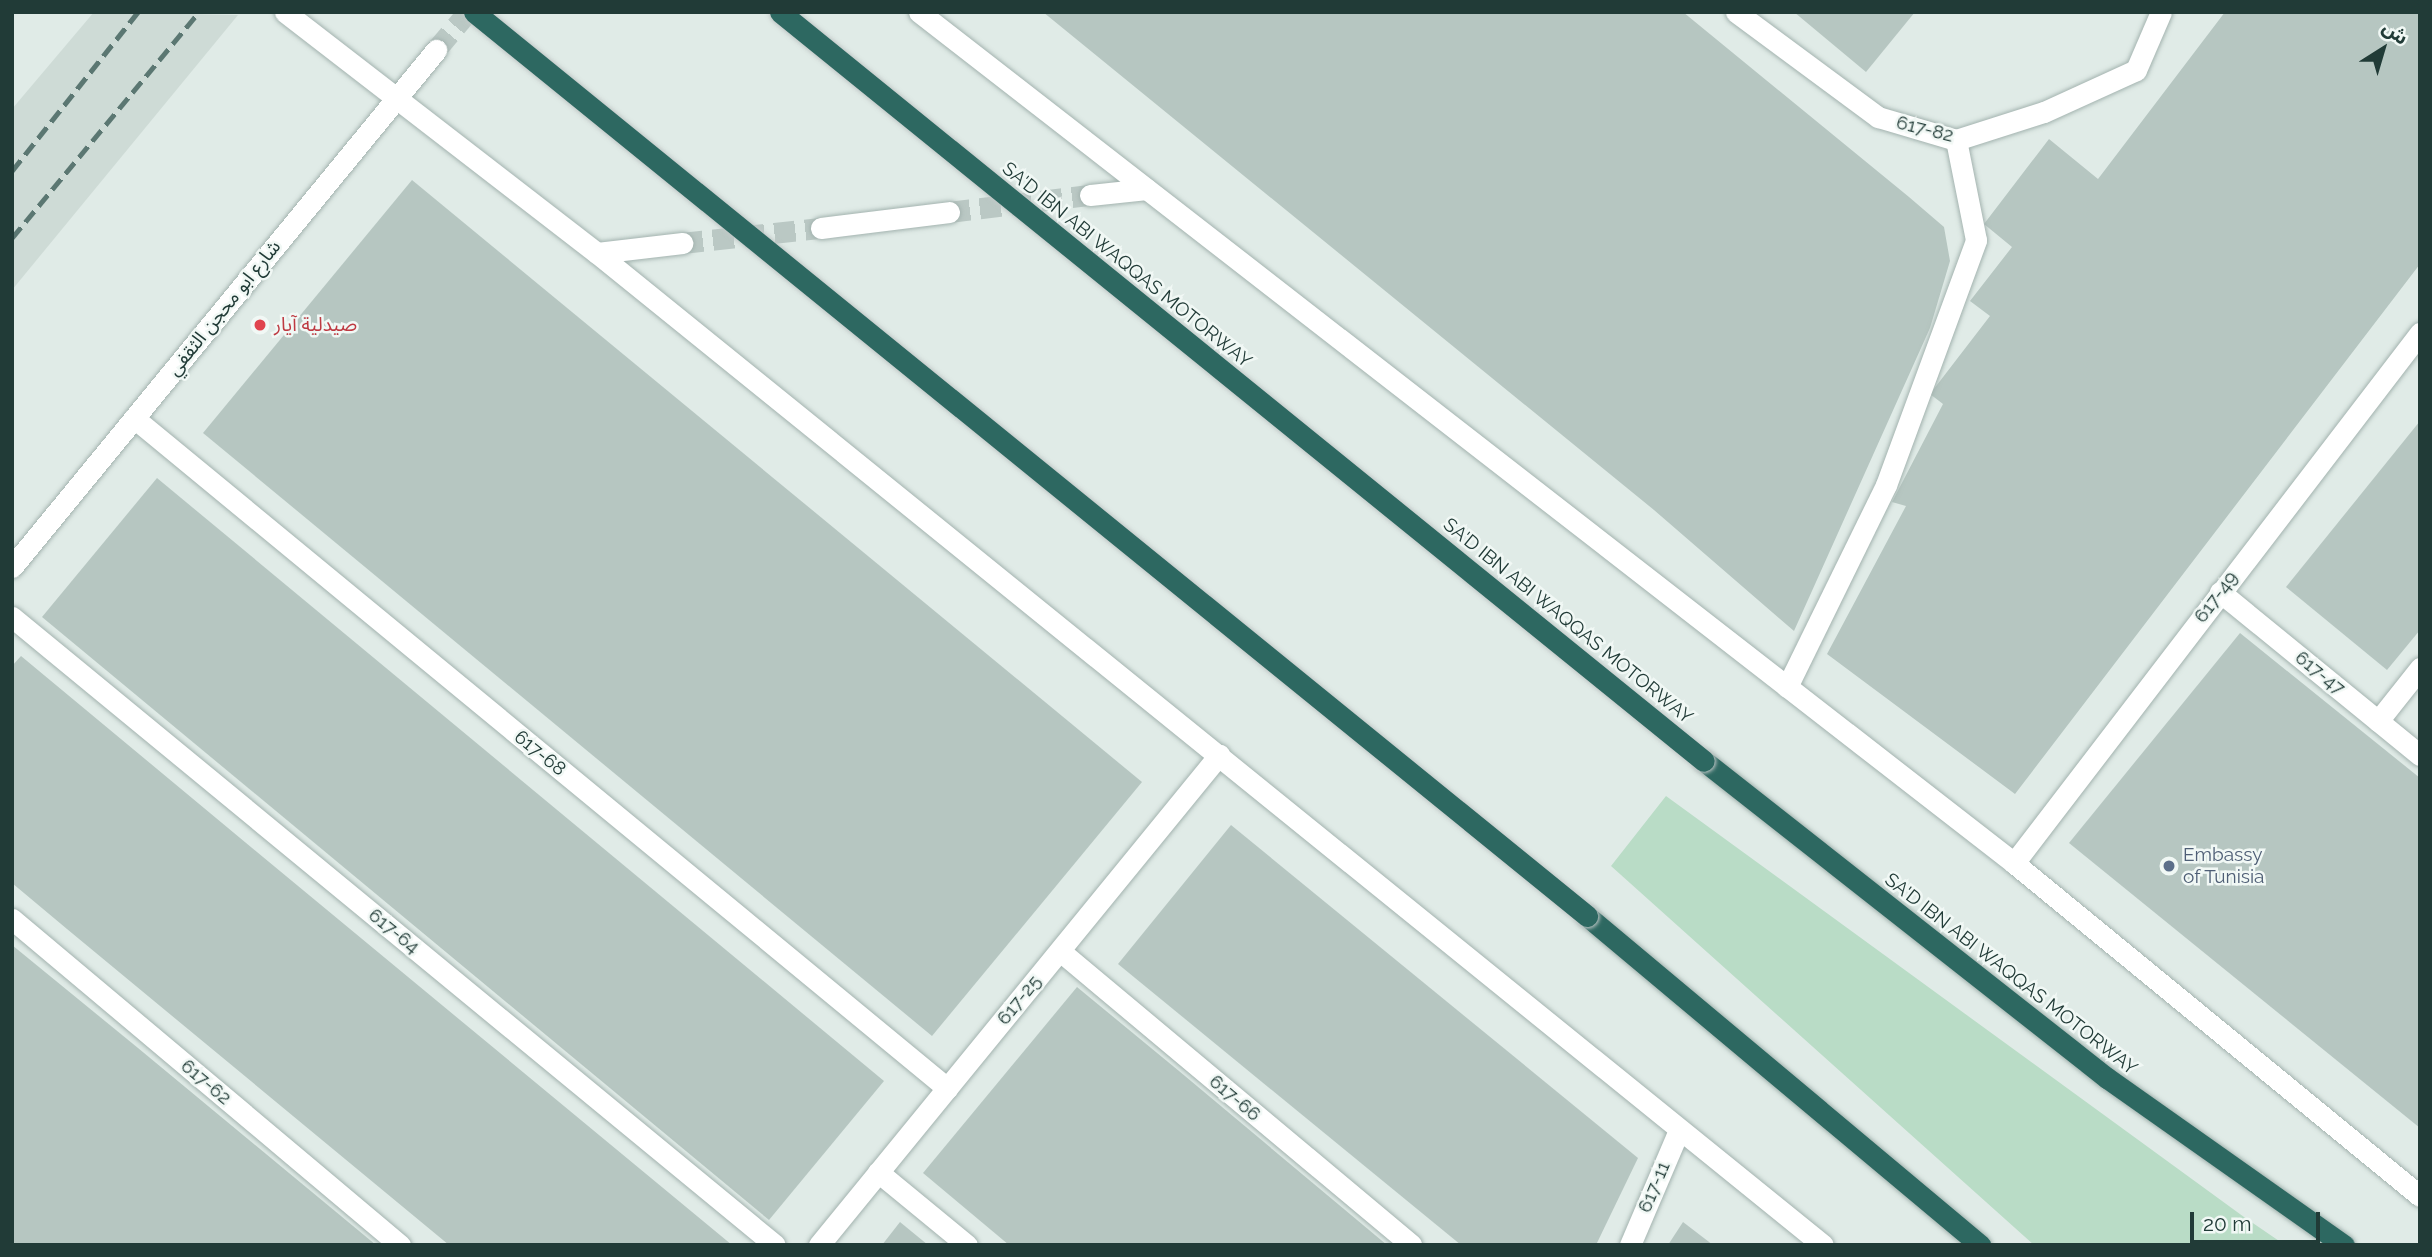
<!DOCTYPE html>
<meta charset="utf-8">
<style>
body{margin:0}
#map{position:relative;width:2432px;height:1257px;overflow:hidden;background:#e0ebe7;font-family:Raleway,"Noto Sans Arabic",sans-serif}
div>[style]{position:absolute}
.built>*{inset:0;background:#cedbd6}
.green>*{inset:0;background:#b9dcc6}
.building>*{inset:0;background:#b6c6c1}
.secondary-tunnel>*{height:21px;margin-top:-10.5px;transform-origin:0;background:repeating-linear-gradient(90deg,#bac8c4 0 21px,transparent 0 31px)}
.roads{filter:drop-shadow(0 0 2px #a3b3af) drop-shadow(0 0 2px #a3b3af)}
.lane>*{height:21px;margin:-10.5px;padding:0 10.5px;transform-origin:10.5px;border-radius:10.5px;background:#fff}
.street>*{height:21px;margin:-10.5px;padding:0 10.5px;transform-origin:10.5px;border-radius:10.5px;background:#fff}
.secondary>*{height:21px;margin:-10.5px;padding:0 10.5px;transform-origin:10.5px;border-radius:10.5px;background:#fff}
.highway>*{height:21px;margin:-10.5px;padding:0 10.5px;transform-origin:10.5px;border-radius:10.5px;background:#2d6861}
.rail>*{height:5px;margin-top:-2.5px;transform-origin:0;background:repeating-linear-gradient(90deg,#5b7772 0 14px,transparent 0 21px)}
.bridges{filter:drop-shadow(0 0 2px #c1c8c7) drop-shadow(0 0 2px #c1c8c7)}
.highway-bridge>*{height:21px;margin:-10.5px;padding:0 10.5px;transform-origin:10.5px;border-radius:10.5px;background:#2d6861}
.dots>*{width:19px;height:19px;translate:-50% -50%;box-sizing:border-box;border:4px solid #f1f8f5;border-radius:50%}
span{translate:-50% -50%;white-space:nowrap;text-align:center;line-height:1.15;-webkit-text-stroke:5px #f1f8f5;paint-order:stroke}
.street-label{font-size:19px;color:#213b37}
.health-label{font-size:19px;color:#be3a42}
.left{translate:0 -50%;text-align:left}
.service-label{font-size:19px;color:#4e5e75}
.frame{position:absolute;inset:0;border:14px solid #213b37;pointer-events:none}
.north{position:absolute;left:2348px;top:14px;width:70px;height:70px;-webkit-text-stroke:5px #f1f8f5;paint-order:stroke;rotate:37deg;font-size:19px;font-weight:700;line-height:28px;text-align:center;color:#213b37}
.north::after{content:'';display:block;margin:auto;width:24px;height:32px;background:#213b37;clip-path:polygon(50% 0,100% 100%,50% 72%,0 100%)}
.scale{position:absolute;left:2190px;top:1212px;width:130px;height:32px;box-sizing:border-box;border:4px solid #213b37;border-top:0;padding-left:9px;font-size:21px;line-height:24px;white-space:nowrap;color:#213b37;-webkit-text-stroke:5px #f1f8f5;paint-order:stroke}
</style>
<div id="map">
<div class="built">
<i style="clip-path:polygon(94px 12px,238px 15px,12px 290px,12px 109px)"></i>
</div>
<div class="green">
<i style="clip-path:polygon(1666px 796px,2244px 1217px,2285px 1245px,2034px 1245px,1611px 866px)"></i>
</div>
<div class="building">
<i style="clip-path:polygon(1043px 12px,1683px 12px,1909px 197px,1944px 227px,1950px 261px,1930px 328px,1794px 631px,1654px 510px)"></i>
<i style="clip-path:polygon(1794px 12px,1915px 12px,1866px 72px)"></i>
<i style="clip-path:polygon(2225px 12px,2420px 12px,2420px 264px,2015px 794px,1827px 654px,1906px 506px,1892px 502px,1943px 404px,1930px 394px,1990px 316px,1970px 301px,2012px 247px,1984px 224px,2049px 139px,2098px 179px)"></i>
<i style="clip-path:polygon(412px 180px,1142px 782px,932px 1036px,203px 433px)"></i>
<i style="clip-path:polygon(2420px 421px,2420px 630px,2387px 670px,2286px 587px)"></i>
<i style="clip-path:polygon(157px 478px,884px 1081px,769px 1220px,42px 617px)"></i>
<i style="clip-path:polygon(2240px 633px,2420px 778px,2420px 1128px,2069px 843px)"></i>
<i style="clip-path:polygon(21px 656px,263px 857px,732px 1245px,449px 1245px,67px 929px,12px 883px,12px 666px)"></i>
<i style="clip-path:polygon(1231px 825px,1638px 1158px,1596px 1245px,1461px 1245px,1118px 964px)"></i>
<i style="clip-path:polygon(12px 945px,138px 1048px,376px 1245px,12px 1245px)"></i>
<i style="clip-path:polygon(1077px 987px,1179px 1071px,1387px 1245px,1009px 1245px,923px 1173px)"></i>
<i style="clip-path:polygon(900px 1222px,928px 1245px,882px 1245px)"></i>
<i style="clip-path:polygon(1683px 1222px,1713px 1245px,1668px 1245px)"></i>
</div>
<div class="secondary-tunnel">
<i style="left:436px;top:50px;width:50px;rotate:-49.9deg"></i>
<i style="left:949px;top:212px;width:142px;rotate:-6.9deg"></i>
<i style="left:682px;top:243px;width:140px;rotate:-6.2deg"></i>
</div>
<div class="roads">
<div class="lane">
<i style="left:1787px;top:687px;width:225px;rotate:-63.9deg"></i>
<i style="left:1886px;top:485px;width:261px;rotate:-69.8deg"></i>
<i style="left:1976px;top:240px;width:102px;rotate:-101.3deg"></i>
</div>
<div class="street">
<i style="left:1736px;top:12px;width:177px;rotate:36.5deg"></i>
<i style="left:1878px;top:117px;width:81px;rotate:16.4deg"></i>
<i style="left:1956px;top:140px;width:92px;rotate:-17.7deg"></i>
<i style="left:2044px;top:112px;width:101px;rotate:-24.5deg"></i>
<i style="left:2136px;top:70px;width:63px;rotate:-66.7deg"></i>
<i style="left:134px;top:418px;width:1054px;rotate:39.49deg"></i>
<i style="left:2220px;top:592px;width:258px;rotate:39.2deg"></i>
<i style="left:12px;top:617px;width:988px;rotate:39.46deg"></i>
<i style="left:2378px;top:721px;width:68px;rotate:-51.6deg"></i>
<i style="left:2014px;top:863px;width:668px;rotate:-52.55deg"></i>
<i style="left:12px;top:919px;width:507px;rotate:40.04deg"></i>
<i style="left:1060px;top:951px;width:458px;rotate:39.9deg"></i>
<i style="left:878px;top:1172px;width:115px;rotate:39.4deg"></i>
<i style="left:819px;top:1245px;width:633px;rotate:-50.77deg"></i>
<i style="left:1630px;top:1245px;width:125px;rotate:-66.9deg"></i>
</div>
<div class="secondary">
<i style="left:285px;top:12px;width:394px;rotate:37.7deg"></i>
<i style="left:597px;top:253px;width:1577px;rotate:38.98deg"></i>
<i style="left:919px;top:12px;width:1387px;rotate:37.85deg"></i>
<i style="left:2014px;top:863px;width:525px;rotate:39.36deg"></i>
<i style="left:1090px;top:195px;width:57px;rotate:-6deg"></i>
<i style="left:821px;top:228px;width:129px;rotate:-7.1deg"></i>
<i style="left:597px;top:253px;width:86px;rotate:-6.7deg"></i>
<i style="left:12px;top:567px;width:669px;rotate:-50.64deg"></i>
</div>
<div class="highway">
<i style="left:1704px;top:761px;width:513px;rotate:38.19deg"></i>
<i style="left:2107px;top:1078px;width:290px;rotate:35.2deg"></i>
<i style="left:1587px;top:916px;width:513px;rotate:39.93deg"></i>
</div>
</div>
<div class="rail">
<i style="left:12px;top:171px;width:203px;rotate:-51.6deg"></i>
<i style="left:12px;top:238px;width:293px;rotate:-50.4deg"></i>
</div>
<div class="bridges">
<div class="highway-bridge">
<i style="left:474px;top:12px;width:1434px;rotate:39.08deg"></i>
<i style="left:780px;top:12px;width:1189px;rotate:39.03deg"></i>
</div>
</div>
<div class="dots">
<i style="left:260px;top:325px;background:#e0444e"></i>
<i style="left:2169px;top:866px;background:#5c6f8a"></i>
</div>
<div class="street-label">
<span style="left:1925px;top:129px;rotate:14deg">617-82</span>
<span style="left:1127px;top:265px;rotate:39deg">SA'D IBN ABI WAQQAS MOTORWAY</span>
<span style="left:224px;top:308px;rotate:-51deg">شارع ابو محجن الثقفي</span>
<span style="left:2216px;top:597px;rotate:-53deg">617-49</span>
<span style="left:1568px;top:621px;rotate:39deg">SA'D IBN ABI WAQQAS MOTORWAY</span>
<span style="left:2320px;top:673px;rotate:39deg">617-47</span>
<span style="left:540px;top:753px;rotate:39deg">617-68</span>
<span style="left:394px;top:931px;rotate:39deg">617-64</span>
<span style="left:2011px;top:974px;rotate:38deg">SA'D IBN ABI WAQQAS MOTORWAY</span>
<span style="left:1019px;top:1000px;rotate:-51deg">617-25</span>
<span style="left:206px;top:1082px;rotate:40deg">617-62</span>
<span style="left:1235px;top:1098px;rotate:40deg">617-66</span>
<span style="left:1654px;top:1187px;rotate:-67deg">617-11</span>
</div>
<div class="health-label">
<span class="left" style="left:274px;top:325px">صيدلية آيار</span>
</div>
<div class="service-label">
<span class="left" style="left:2183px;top:866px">Embassy<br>of Tunisia</span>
</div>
<div class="frame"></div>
<div class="north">ش</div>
<div class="scale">20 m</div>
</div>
